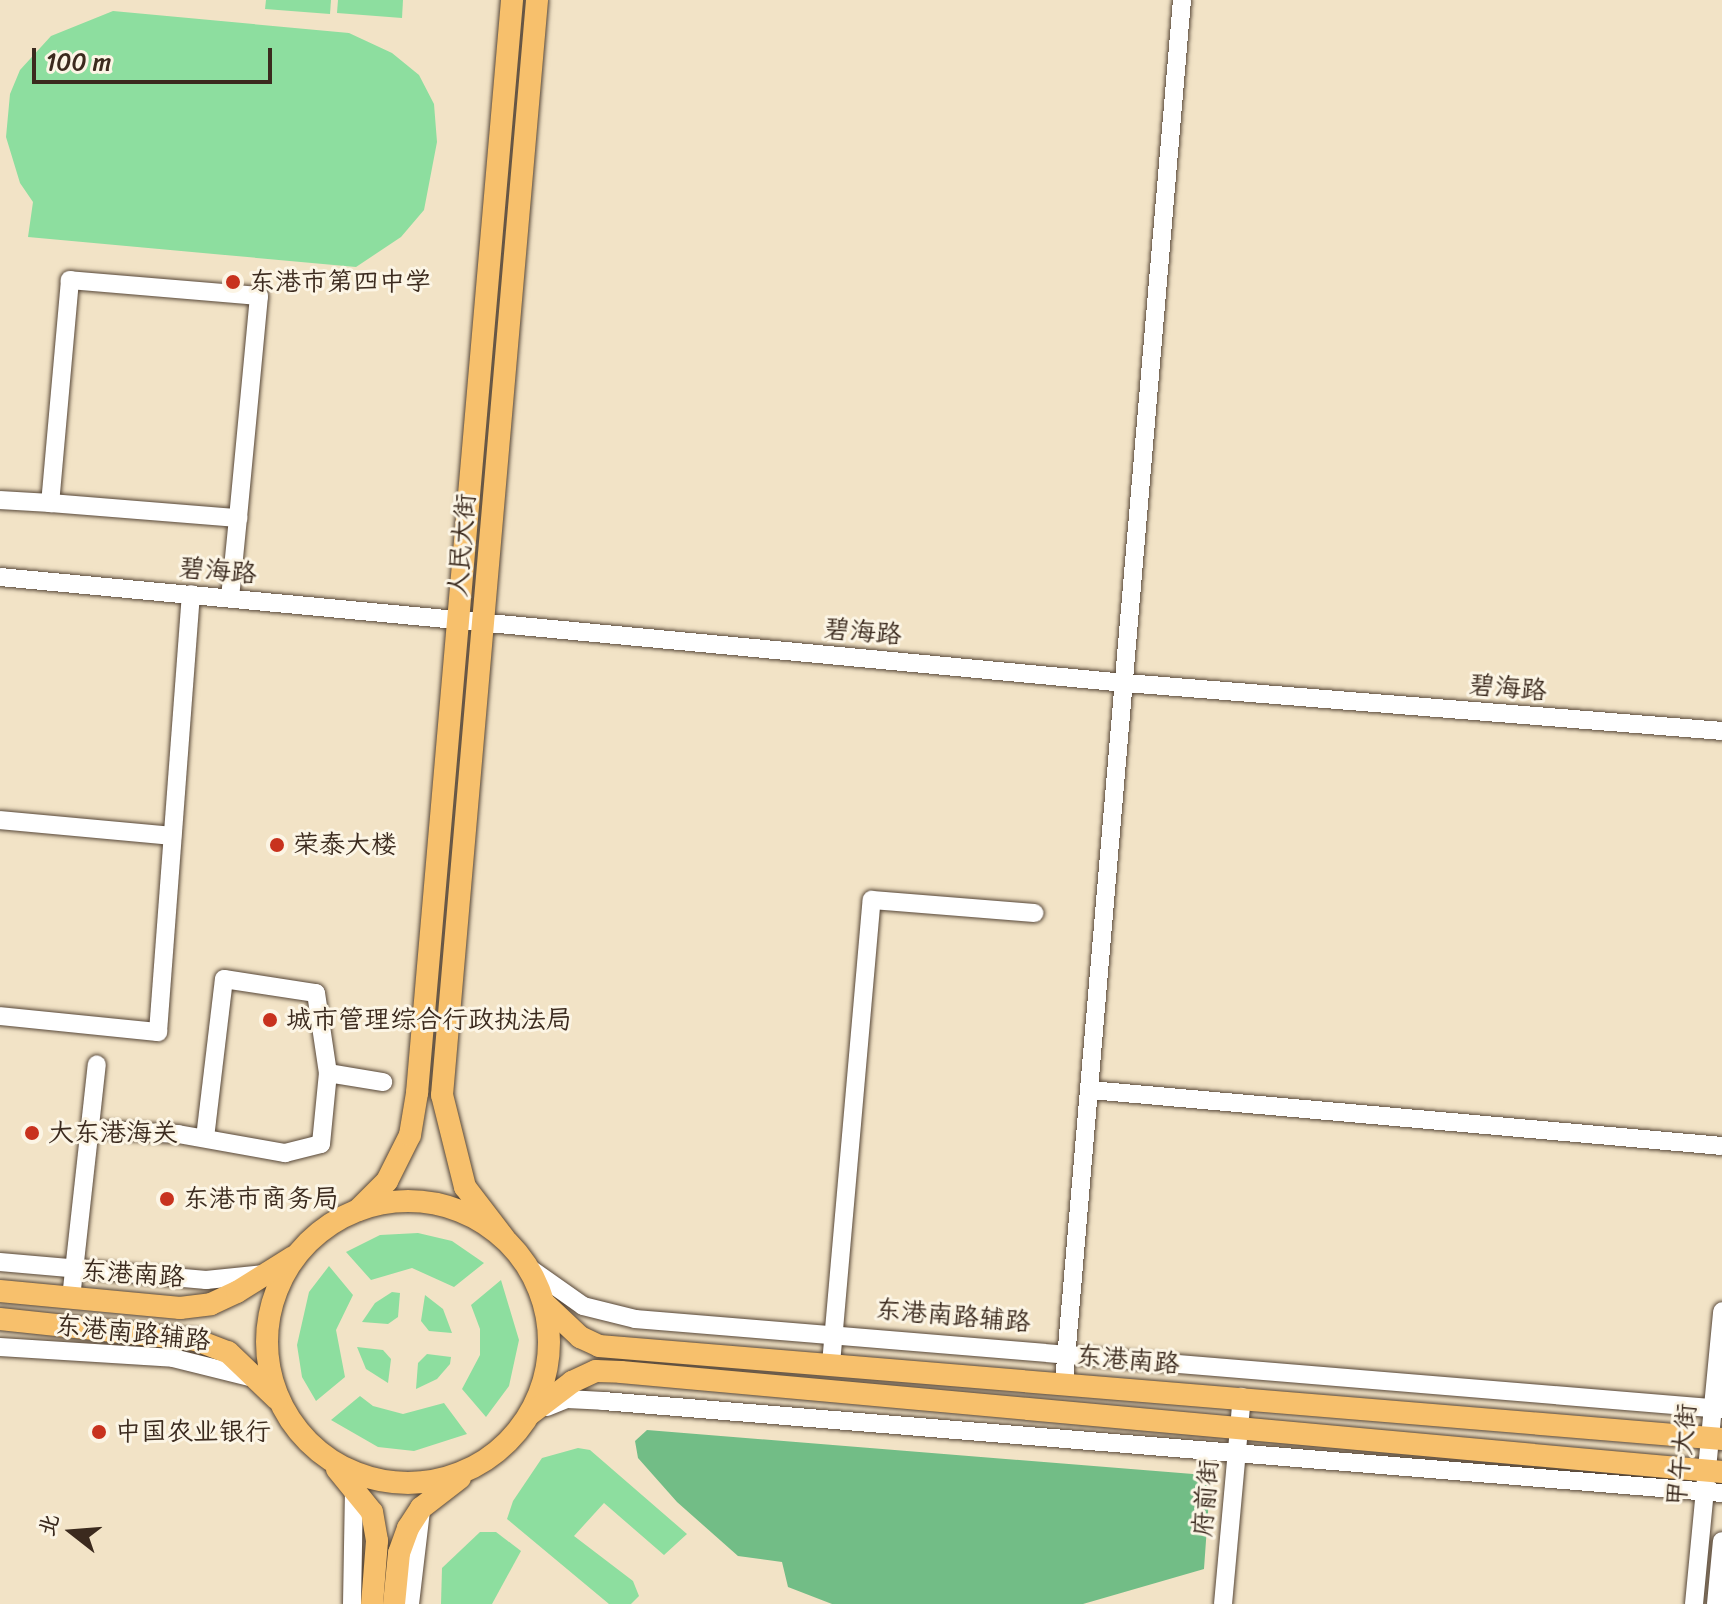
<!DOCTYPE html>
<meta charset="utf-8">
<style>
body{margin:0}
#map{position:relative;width:1722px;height:1604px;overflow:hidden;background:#f2e3c6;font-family:Sriracha,"LXGW WenKai TC",sans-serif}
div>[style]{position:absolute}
.green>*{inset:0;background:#8dde9f}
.forest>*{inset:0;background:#72bd86}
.roads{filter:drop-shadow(0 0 2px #564637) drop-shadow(0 0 2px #564637)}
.minor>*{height:18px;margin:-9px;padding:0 9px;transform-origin:9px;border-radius:9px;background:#fff}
.major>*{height:22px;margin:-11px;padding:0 11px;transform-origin:11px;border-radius:11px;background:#f7c06c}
.major>.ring{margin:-11px;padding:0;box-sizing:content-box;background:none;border:22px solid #f7c06c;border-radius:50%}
.dots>*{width:22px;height:22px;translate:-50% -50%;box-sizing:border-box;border:4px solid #fcf5e5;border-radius:50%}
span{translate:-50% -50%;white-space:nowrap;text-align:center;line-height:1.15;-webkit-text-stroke:6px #fcf5e5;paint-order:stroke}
.poi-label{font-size:26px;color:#3b2a1e}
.left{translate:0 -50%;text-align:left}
.street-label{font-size:26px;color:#3b2a1e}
.north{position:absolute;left:32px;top:1492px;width:80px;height:80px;-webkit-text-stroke:6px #fcf5e5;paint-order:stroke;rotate:287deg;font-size:22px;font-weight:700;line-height:32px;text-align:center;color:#3b2a1e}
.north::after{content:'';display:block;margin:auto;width:28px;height:36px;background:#3b2a1e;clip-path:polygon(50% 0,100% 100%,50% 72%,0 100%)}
.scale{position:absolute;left:32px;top:48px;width:240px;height:36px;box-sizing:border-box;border:4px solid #3b2a1e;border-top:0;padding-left:10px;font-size:24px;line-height:28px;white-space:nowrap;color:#3b2a1e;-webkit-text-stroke:6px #fcf5e5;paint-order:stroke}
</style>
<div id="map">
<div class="green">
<i style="clip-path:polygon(266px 0,331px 0,330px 14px,265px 9px)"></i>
<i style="clip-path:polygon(338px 0,403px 0,402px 18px,337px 13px)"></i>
<i style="clip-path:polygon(113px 11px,349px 33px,392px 53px,419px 75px,434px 104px,437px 142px,424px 210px,401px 237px,356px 267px,28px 237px,33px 202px,20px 183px,6px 137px,10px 94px,20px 70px,51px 36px)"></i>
<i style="clip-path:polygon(418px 1233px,452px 1241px,484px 1263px,454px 1287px,412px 1268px,371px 1280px,346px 1252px,380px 1235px)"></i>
<i style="clip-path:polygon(329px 1266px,353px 1295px,336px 1330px,345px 1377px,316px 1401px,302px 1377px,297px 1345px,309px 1292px)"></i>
<i style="clip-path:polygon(501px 1280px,519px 1340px,509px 1386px,486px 1417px,462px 1389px,480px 1355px,480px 1329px,471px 1305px)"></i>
<i style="clip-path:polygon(392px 1292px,400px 1293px,398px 1317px,388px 1324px,362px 1322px,375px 1303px)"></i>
<i style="clip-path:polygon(425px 1295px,443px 1309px,452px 1333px,429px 1331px,421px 1321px)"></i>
<i style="clip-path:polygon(357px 1347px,383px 1350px,391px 1359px,388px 1383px,366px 1369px)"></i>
<i style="clip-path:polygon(427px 1354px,451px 1357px,450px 1364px,437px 1379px,416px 1389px,418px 1363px)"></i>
<i style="clip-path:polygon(360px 1396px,373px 1406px,403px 1414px,444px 1403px,467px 1434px,414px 1451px,378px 1447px,331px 1420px)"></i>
<i style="clip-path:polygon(578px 1448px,590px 1450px,687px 1534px,664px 1555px,604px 1503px,574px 1536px,633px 1581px,639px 1596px,631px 1604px,609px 1604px,507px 1519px,513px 1501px,542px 1458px)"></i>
<i style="clip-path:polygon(480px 1532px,496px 1532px,521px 1551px,492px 1604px,441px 1604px,442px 1568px)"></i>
</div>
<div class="forest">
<i style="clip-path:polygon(647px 1430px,1193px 1474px,1210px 1484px,1204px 1569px,1083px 1604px,832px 1604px,788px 1587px,782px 1562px,738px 1556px,677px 1502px,638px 1458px,635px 1441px)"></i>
</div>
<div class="roads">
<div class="minor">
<i style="left:0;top:500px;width:50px;rotate:3.4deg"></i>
<i style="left:0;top:577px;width:1131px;rotate:5.38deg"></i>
<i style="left:1126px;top:683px;width:598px;rotate:4.6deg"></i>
<i style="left:230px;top:598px;width:80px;rotate:-84.3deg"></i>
<i style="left:238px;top:518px;width:223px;rotate:-84.6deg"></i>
<i style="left:259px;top:296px;width:190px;rotate:-175.2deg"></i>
<i style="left:70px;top:280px;width:224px;rotate:95.1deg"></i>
<i style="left:50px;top:503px;width:189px;rotate:4.6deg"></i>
<i style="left:0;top:820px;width:173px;rotate:5.3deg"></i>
<i style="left:0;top:1016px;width:159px;rotate:5.8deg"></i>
<i style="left:158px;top:1032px;width:439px;rotate:-85.7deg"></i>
<i style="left:1090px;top:1090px;width:634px;rotate:5.06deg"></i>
<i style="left:90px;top:1129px;width:88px;rotate:3.3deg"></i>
<i style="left:178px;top:1134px;width:109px;rotate:10.1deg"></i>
<i style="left:285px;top:1153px;width:37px;rotate:-14deg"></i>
<i style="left:321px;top:1144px;width:71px;rotate:-84.4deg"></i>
<i style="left:328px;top:1073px;width:56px;rotate:9.3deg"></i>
<i style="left:205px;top:1138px;width:160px;rotate:-83.2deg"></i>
<i style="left:224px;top:979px;width:93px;rotate:8.7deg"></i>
<i style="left:316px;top:993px;width:81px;rotate:81.5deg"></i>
<i style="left:0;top:1262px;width:207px;rotate:5deg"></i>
<i style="left:206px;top:1280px;width:59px;rotate:-5.8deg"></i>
<i style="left:528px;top:1267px;width:67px;rotate:35.3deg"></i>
<i style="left:583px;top:1306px;width:54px;rotate:14deg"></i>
<i style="left:635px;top:1319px;width:1091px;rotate:4.73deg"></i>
<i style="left:71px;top:1298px;width:235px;rotate:-83.7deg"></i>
<i style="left:0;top:1347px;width:173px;rotate:3.6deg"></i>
<i style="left:173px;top:1358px;width:83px;rotate:13.9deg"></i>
<i style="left:831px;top:1364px;width:466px;rotate:-85deg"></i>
<i style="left:872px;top:900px;width:163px;rotate:4.6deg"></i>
<i style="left:1064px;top:1382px;width:1387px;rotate:-85.12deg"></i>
<i style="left:547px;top:1407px;width:22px;rotate:-22deg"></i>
<i style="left:567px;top:1399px;width:36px;rotate:3deg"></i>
<i style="left:603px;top:1401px;width:1123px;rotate:4.7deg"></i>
<i style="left:352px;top:1604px;width:117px;rotate:-89deg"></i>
<i style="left:410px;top:1604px;width:94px;rotate:-83.3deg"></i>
<i style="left:1223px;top:1604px;width:208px;rotate:-84.8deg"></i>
<i style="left:1694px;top:1604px;width:294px;rotate:-84.5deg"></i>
<i style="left:1716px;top:1604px;width:63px;rotate:-84.6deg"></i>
</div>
<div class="major">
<i class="ring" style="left:267px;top:1201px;width:260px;height:260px"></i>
<i style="left:358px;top:1210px;width:41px;rotate:-45deg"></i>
<i style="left:387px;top:1181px;width:51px;rotate:-63.4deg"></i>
<i style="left:410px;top:1135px;width:43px;rotate:-80.5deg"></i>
<i style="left:417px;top:1093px;width:1097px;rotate:-85.03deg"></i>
<i style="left:504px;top:1238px;width:64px;rotate:-127.4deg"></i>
<i style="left:465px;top:1187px;width:95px;rotate:-104deg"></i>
<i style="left:442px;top:1095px;width:1099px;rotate:-85.04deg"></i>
<i style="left:0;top:1291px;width:181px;rotate:5.4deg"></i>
<i style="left:180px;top:1308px;width:31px;rotate:-7deg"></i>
<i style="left:211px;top:1304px;width:29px;rotate:-25deg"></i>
<i style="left:237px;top:1292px;width:66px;rotate:-32deg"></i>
<i style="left:544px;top:1303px;width:50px;rotate:43.4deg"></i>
<i style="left:580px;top:1337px;width:21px;rotate:25deg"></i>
<i style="left:599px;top:1346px;width:1127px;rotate:4.73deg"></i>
<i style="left:0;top:1319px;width:197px;rotate:6.1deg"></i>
<i style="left:196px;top:1340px;width:34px;rotate:21deg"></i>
<i style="left:228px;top:1352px;width:68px;rotate:43.8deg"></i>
<i style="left:530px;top:1414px;width:53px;rotate:-37.3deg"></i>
<i style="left:572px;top:1382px;width:26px;rotate:-25deg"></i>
<i style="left:596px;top:1371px;width:25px;rotate:2deg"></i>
<i style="left:621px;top:1372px;width:1106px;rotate:5.19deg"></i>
<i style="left:337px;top:1469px;width:55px;rotate:50.9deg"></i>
<i style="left:372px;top:1512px;width:29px;rotate:80deg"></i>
<i style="left:377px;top:1541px;width:63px;rotate:94.5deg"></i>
<i style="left:394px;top:1604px;width:51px;rotate:-84.4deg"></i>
<i style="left:399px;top:1553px;width:27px;rotate:-70deg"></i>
<i style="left:408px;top:1528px;width:24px;rotate:-57deg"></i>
<i style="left:421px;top:1508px;width:49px;rotate:-37.6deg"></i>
</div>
</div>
<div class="dots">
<i style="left:233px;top:282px;background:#c8321e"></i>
<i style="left:277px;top:845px;background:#c8321e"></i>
<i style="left:270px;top:1020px;background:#c8321e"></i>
<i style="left:32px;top:1133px;background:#c8321e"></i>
<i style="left:167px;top:1199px;background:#c8321e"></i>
<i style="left:99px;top:1432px;background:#c8321e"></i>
</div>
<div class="poi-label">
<span class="left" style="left:249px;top:282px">东港市第四中学</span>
<span class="left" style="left:293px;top:845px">荣泰大楼</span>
<span class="left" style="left:286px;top:1020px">城市管理综合行政执法局</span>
<span class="left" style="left:48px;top:1133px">大东港海关</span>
<span class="left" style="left:183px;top:1199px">东港市商务局</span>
<span class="left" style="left:115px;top:1432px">中国农业银行</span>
</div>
<div class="street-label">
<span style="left:462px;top:545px;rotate:-85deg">人民大街</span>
<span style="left:218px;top:571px;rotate:5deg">碧海路</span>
<span style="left:863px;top:632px;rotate:5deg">碧海路</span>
<span style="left:1508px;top:688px;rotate:5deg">碧海路</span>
<span style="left:133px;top:1274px;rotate:4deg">东港南路</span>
<span style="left:953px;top:1316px;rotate:5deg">东港南路辅路</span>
<span style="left:133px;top:1333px;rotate:6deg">东港南路辅路</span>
<span style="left:1128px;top:1360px;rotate:5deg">东港南路</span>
<span style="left:1682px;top:1455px;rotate:-84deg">甲午大街</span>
<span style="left:1206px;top:1498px;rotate:-85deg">府前街</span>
</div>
<div class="north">北</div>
<div class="scale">100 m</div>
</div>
